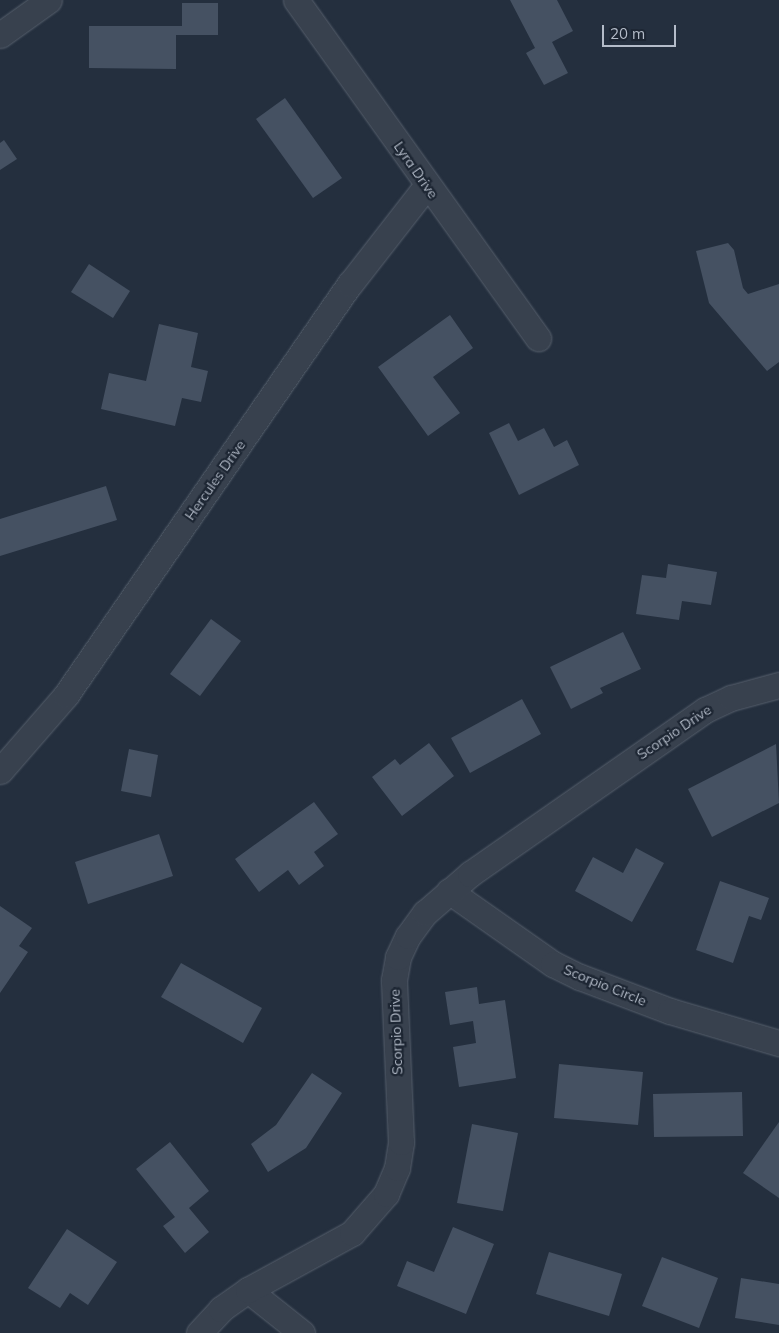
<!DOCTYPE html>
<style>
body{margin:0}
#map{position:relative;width:779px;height:1333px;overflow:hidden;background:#242f3e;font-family:Mulish,sans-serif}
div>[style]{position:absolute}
.building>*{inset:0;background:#455162}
.roads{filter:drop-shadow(0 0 1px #565f6c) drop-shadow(0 0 1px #565f6c)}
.street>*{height:25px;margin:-12.5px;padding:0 12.5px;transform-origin:12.5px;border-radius:12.5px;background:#38414e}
span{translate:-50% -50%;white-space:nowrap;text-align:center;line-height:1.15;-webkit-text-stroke:4.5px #1d2633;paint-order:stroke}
.street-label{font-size:14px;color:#b4bcc9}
.scale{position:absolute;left:602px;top:25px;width:74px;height:22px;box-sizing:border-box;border:2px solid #b4bcc9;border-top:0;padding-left:6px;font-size:15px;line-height:18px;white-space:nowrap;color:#b4bcc9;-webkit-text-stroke:4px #1d2633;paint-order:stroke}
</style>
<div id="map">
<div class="building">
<i style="clip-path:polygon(510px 0,557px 0,573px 31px,552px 42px,568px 73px,544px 85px,526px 53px,535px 48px)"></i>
<i style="clip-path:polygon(182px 3px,218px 3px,218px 35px,176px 35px,176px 69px,89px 68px,89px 26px,182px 26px)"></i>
<i style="clip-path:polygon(285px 98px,342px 178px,313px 198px,256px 119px)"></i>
<i style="clip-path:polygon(4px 140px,17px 159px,0 170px,0 143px)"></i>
<i style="clip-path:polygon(728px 243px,734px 250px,743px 288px,748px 294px,779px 284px,779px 362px,767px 371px,709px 303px,696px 251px)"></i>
<i style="clip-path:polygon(89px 264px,130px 291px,113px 318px,71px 292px)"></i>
<i style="clip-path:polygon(450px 315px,473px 348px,433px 377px,460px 413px,428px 436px,378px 367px)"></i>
<i style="clip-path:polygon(159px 324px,198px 333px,191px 367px,208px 371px,201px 402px,182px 398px,175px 426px,101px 409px,109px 373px,146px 381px)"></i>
<i style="clip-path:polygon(509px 423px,518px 441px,544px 428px,554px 447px,567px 440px,579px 465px,519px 495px,489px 433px)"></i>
<i style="clip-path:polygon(106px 486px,117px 520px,0 556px,0 519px)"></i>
<i style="clip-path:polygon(668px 564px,717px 572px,711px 605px,682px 601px,679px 620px,636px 614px,642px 575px,666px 578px)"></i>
<i style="clip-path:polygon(211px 619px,241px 641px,200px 696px,170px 674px)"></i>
<i style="clip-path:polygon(623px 632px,641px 669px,600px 688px,603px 693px,571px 709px,550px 667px)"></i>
<i style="clip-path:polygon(522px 699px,541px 734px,470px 773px,451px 738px)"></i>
<i style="clip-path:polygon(429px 743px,454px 776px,402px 816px,372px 777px,395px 759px,400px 765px)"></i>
<i style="clip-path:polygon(776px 744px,779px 803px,712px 837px,688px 789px)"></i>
<i style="clip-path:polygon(129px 749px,158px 755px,151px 797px,121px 791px)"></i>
<i style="clip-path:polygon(314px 802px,338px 834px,314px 852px,324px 866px,299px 885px,288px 870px,259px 892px,235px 859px)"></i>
<i style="clip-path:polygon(159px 834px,173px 876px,88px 904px,75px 862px)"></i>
<i style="clip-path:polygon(636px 848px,664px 863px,632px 922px,575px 891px,593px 857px,623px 873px)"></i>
<i style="clip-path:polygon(720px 881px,769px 898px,761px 920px,749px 916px,733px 963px,696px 950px)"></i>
<i style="clip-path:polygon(0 906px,32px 928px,19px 946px,28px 952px,0 993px)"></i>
<i style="clip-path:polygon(181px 963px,262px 1008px,243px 1043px,161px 997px)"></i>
<i style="clip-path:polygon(477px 987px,479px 1004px,505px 1000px,516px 1078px,459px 1087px,453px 1047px,476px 1043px,473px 1021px,450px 1025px,445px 992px)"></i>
<i style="clip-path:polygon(559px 1064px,643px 1072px,638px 1125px,554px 1118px)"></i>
<i style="clip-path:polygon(312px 1073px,342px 1093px,306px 1148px,268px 1172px,251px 1144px,276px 1125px)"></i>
<i style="clip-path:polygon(742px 1092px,743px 1136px,654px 1137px,653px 1094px)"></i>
<i style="clip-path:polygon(779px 1122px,779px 1198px,743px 1173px)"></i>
<i style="clip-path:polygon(472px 1124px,518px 1133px,503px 1211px,457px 1203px)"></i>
<i style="clip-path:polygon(170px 1142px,209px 1191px,189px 1208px,209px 1232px,185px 1253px,163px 1226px,175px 1217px,136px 1169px)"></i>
<i style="clip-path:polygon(453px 1227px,494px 1244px,466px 1314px,397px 1286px,407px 1261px,434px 1272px)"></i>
<i style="clip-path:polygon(67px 1229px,117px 1262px,88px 1305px,70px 1293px,60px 1308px,28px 1288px)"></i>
<i style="clip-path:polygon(549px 1252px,622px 1274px,609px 1316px,536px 1294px)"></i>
<i style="clip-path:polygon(662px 1257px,718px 1278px,699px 1328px,642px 1306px)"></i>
<i style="clip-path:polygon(741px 1278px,779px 1284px,779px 1325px,735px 1318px)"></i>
</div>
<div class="roads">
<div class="street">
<i style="left:296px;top:0;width:416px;rotate:54.4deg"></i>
<i style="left:0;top:35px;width:60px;rotate:-35.5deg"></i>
<i style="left:0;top:771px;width:101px;rotate:-49deg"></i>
<i style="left:66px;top:695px;width:500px;rotate:-55.4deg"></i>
<i style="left:350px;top:284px;width:125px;rotate:-52.1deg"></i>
<i style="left:449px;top:891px;width:127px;rotate:35.1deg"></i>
<i style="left:553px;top:964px;width:30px;rotate:26deg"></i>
<i style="left:580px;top:977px;width:96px;rotate:20.7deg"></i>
<i style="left:670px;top:1011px;width:114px;rotate:16.4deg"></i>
<i style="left:248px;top:1290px;width:69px;rotate:38.5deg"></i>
<i style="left:199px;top:1333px;width:33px;rotate:-47deg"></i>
<i style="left:221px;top:1309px;width:33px;rotate:-35deg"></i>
<i style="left:248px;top:1290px;width:119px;rotate:-28.7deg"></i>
<i style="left:352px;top:1233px;width:52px;rotate:-48.9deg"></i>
<i style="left:386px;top:1194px;width:28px;rotate:-67deg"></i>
<i style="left:397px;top:1168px;width:26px;rotate:-81deg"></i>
<i style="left:401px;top:1142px;width:162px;rotate:-92.5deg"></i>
<i style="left:394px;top:980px;width:23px;rotate:-80deg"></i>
<i style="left:398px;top:957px;width:23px;rotate:-65deg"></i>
<i style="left:408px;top:936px;width:29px;rotate:-54deg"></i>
<i style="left:425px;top:913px;width:60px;rotate:-40.9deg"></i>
<i style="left:470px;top:874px;width:287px;rotate:-34.9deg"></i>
<i style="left:705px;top:710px;width:29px;rotate:-25deg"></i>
<i style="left:731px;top:698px;width:50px;rotate:-15.2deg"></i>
</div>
</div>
<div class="street-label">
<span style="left:416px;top:170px;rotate:55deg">Lyra Drive</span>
<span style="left:215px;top:480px;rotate:-55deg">Hercules Drive</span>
<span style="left:674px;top:732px;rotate:-34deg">Scorpio Drive</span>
<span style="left:605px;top:985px;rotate:22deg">Scorpio Circle</span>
<span style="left:396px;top:1032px;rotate:-92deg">Scorpio Drive</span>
</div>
<div class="scale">20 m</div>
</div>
